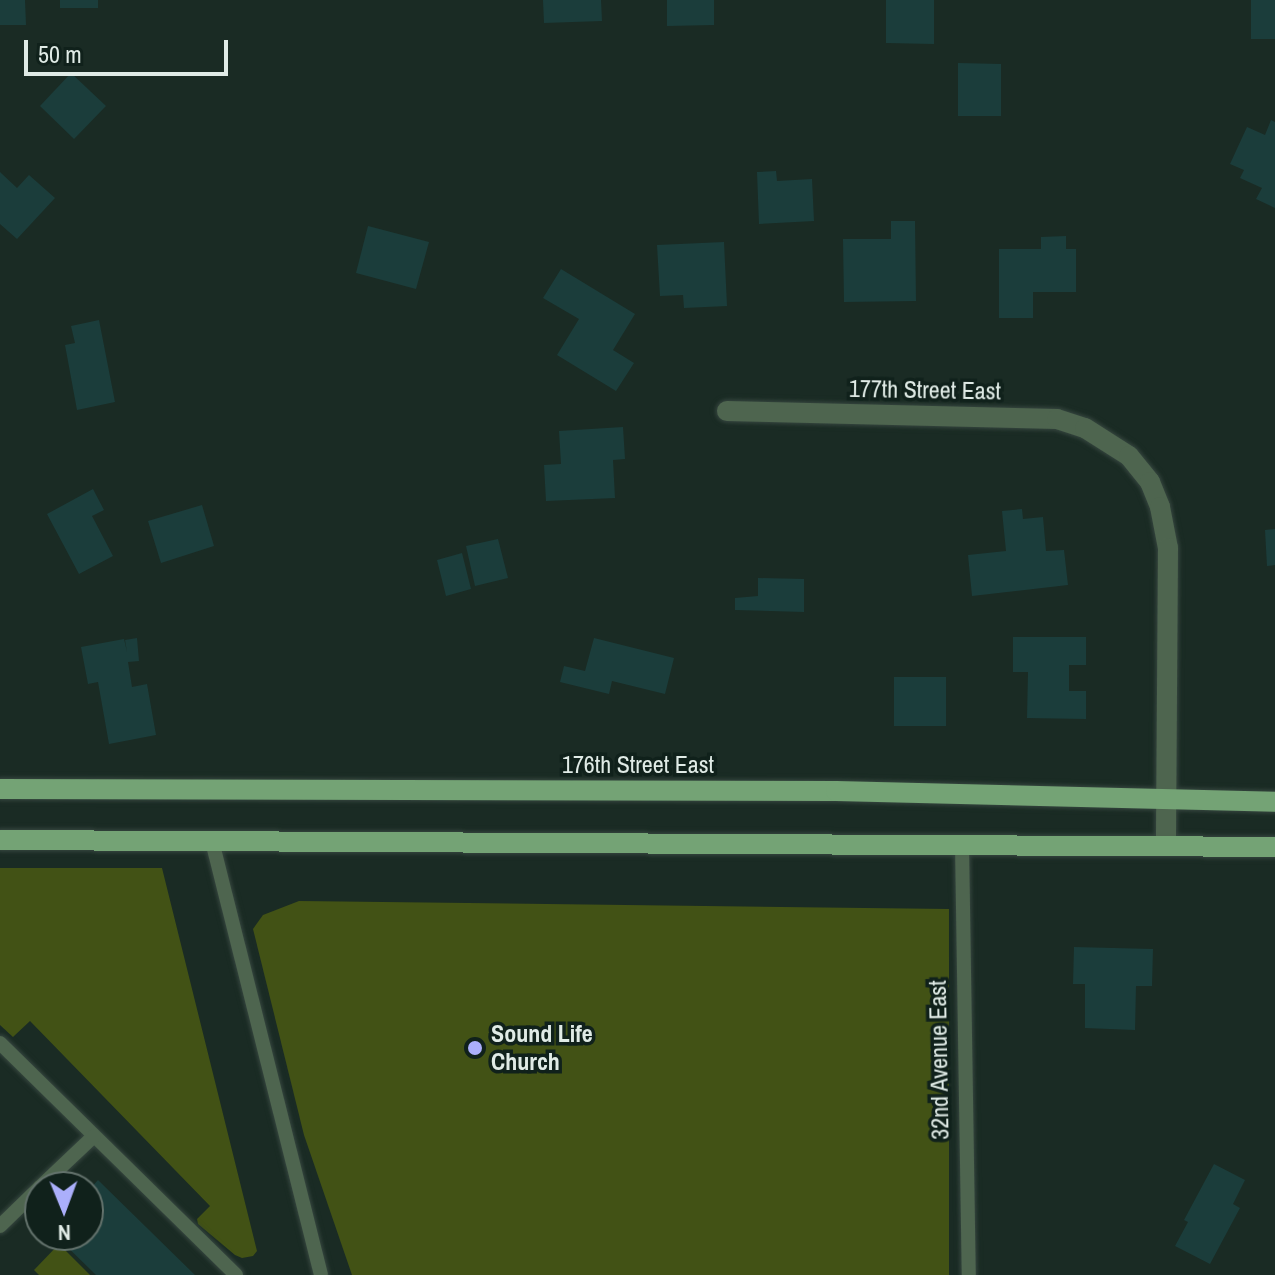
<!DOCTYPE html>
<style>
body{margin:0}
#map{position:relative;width:1275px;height:1275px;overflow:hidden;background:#1a2b24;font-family:"Archivo Narrow",sans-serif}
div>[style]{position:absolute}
.green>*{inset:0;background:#425215}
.building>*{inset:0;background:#1b3d3b}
.roads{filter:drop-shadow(0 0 2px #36463f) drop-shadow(0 0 2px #36463f)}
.service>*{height:14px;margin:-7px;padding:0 7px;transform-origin:7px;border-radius:7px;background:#4e654f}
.minor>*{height:20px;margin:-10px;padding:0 10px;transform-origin:10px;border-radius:10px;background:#4e654f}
.primary>*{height:20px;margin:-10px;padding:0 10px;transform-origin:10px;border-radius:10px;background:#74a375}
.dots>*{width:22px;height:22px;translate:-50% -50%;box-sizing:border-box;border:4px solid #10211b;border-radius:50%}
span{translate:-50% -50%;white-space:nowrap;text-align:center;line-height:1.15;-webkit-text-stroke:7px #10211b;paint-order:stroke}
.street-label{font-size:24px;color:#e0ebe6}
.poi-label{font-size:24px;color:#e0ebe6;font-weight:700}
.left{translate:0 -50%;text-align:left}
.north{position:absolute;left:24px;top:1171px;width:80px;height:80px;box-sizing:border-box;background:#10211b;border:2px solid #63726c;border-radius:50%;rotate:179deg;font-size:22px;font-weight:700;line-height:32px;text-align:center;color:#e0ebe6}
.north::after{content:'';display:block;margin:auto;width:28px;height:36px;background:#abaffb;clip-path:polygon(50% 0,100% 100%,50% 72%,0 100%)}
.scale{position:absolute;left:24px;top:40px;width:204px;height:36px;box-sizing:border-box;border:4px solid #e0ebe6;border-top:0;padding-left:10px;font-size:24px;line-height:28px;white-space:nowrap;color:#e0ebe6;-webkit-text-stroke:6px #10211b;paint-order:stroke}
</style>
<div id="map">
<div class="green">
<i style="clip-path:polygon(0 868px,162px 868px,257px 1251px,253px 1256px,242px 1258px,235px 1255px,198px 1224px,197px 1219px,210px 1206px,30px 1021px,13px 1037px,0 1025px)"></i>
<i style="clip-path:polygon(299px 901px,949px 909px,949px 1275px,352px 1275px,304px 1135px,253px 929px,263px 915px)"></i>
<i style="clip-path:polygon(59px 1244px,90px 1275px,39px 1275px,34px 1270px)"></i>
</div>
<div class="building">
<i style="clip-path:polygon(0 0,25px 0,26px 25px,0 25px)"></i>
<i style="clip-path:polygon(60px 0,98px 0,98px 8px,60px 8px)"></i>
<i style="clip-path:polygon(543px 0,601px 0,602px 21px,544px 23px)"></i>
<i style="clip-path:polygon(667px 0,714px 0,714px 25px,667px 26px)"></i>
<i style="clip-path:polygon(886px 0,934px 0,934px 44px,886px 43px)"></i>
<i style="clip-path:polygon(1251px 0,1275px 0,1275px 39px,1251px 39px)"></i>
<i style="clip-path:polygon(958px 63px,1001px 64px,1001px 116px,958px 116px)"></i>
<i style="clip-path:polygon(71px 73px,106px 106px,74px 139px,40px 106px)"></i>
<i style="clip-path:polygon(1271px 120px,1275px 122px,1275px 208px,1256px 199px,1262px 188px,1240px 178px,1244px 170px,1230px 164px,1247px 127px,1265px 135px)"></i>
<i style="clip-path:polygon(776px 171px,777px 181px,812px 179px,814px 221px,759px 224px,757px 172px)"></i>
<i style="clip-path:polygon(0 172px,17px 188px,29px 175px,55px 198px,17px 239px,0 224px)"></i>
<i style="clip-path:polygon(891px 221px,915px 221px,916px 301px,844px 302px,843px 239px,891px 239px)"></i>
<i style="clip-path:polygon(368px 226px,429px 242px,416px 289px,356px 273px)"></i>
<i style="clip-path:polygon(1066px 236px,1066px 249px,1076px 249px,1076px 292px,1033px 292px,1033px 318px,999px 318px,999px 249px,1041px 249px,1041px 237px)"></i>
<i style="clip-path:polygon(724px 242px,727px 306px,684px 308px,683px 295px,660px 296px,657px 245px)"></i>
<i style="clip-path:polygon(561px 269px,635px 314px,613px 350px,634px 363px,616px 391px,557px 355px,579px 319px,543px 298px)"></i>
<i style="clip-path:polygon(99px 320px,115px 402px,77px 410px,65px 345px,75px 343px,71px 326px)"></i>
<i style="clip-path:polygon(623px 427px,625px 459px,613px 460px,615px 498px,546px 501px,544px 465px,561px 464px,559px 431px)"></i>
<i style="clip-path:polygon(93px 489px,104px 510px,92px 516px,113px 556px,79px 574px,47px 514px)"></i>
<i style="clip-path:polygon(202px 505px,214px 546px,161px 563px,148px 521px)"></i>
<i style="clip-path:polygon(1022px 509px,1023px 519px,1043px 517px,1046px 551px,1064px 550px,1068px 585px,972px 596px,968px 555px,1006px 551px,1002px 511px)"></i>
<i style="clip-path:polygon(1275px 529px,1275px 565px,1267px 566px,1265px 530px)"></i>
<i style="clip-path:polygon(498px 539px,508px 578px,475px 586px,466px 546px)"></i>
<i style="clip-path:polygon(462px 553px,471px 589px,446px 596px,437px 560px)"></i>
<i style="clip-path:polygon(758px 578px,804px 579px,804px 612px,735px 610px,735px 598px,758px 596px)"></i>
<i style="clip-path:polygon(1013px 637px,1086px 637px,1086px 665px,1069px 665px,1069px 691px,1086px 691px,1086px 719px,1027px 718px,1028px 672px,1013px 672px)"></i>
<i style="clip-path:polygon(137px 638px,139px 661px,128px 662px,132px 687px,147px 684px,156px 735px,109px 744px,98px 682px,88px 684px,81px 647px,124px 639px,127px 652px,125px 640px)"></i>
<i style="clip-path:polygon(594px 638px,674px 658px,665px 694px,612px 681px,609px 694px,560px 682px,564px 666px,585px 671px)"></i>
<i style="clip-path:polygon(894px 677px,946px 677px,946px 726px,894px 726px)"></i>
<i style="clip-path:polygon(1074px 947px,1153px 949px,1152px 986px,1136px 986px,1135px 1030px,1085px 1028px,1085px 984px,1073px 984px)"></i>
<i style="clip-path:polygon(1214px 1164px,1245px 1180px,1233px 1204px,1240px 1208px,1210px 1264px,1175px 1246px,1188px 1222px,1184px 1220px)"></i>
<i style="clip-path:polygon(98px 1180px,195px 1275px,96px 1275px,55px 1235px,88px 1235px,88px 1191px)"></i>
</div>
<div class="roads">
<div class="service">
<i style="left:212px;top:841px;width:447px;rotate:75.9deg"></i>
<i style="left:962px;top:844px;width:431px;rotate:89.1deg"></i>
<i style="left:0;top:1043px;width:331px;rotate:44.5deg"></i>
<i style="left:40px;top:1187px;width:74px;rotate:-43.4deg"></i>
<i style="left:0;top:1226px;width:56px;rotate:-44.3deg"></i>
</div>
<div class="minor">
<i style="left:727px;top:411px;width:330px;rotate:1.4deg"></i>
<i style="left:1057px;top:419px;width:29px;rotate:18deg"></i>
<i style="left:1085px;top:428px;width:52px;rotate:32.5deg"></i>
<i style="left:1129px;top:456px;width:33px;rotate:51deg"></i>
<i style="left:1150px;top:482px;width:27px;rotate:68deg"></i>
<i style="left:1160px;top:507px;width:42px;rotate:79deg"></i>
<i style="left:1168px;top:548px;width:297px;rotate:90.4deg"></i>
</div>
<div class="primary">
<i style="left:0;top:789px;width:836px;rotate:0.14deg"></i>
<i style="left:836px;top:791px;width:439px;rotate:1.4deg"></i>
<i style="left:0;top:840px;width:1275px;rotate:0.31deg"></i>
</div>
</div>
<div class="dots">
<i style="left:475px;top:1048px;background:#abaffb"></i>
</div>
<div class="street-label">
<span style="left:925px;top:390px;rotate:1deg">177th Street East</span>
<span style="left:638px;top:765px">176th Street East</span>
<span style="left:939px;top:1060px;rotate:-91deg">32nd Avenue East</span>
</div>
<div class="poi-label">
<span class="left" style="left:491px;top:1048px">Sound Life<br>Church</span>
</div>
<div class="north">N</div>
<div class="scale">50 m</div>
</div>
